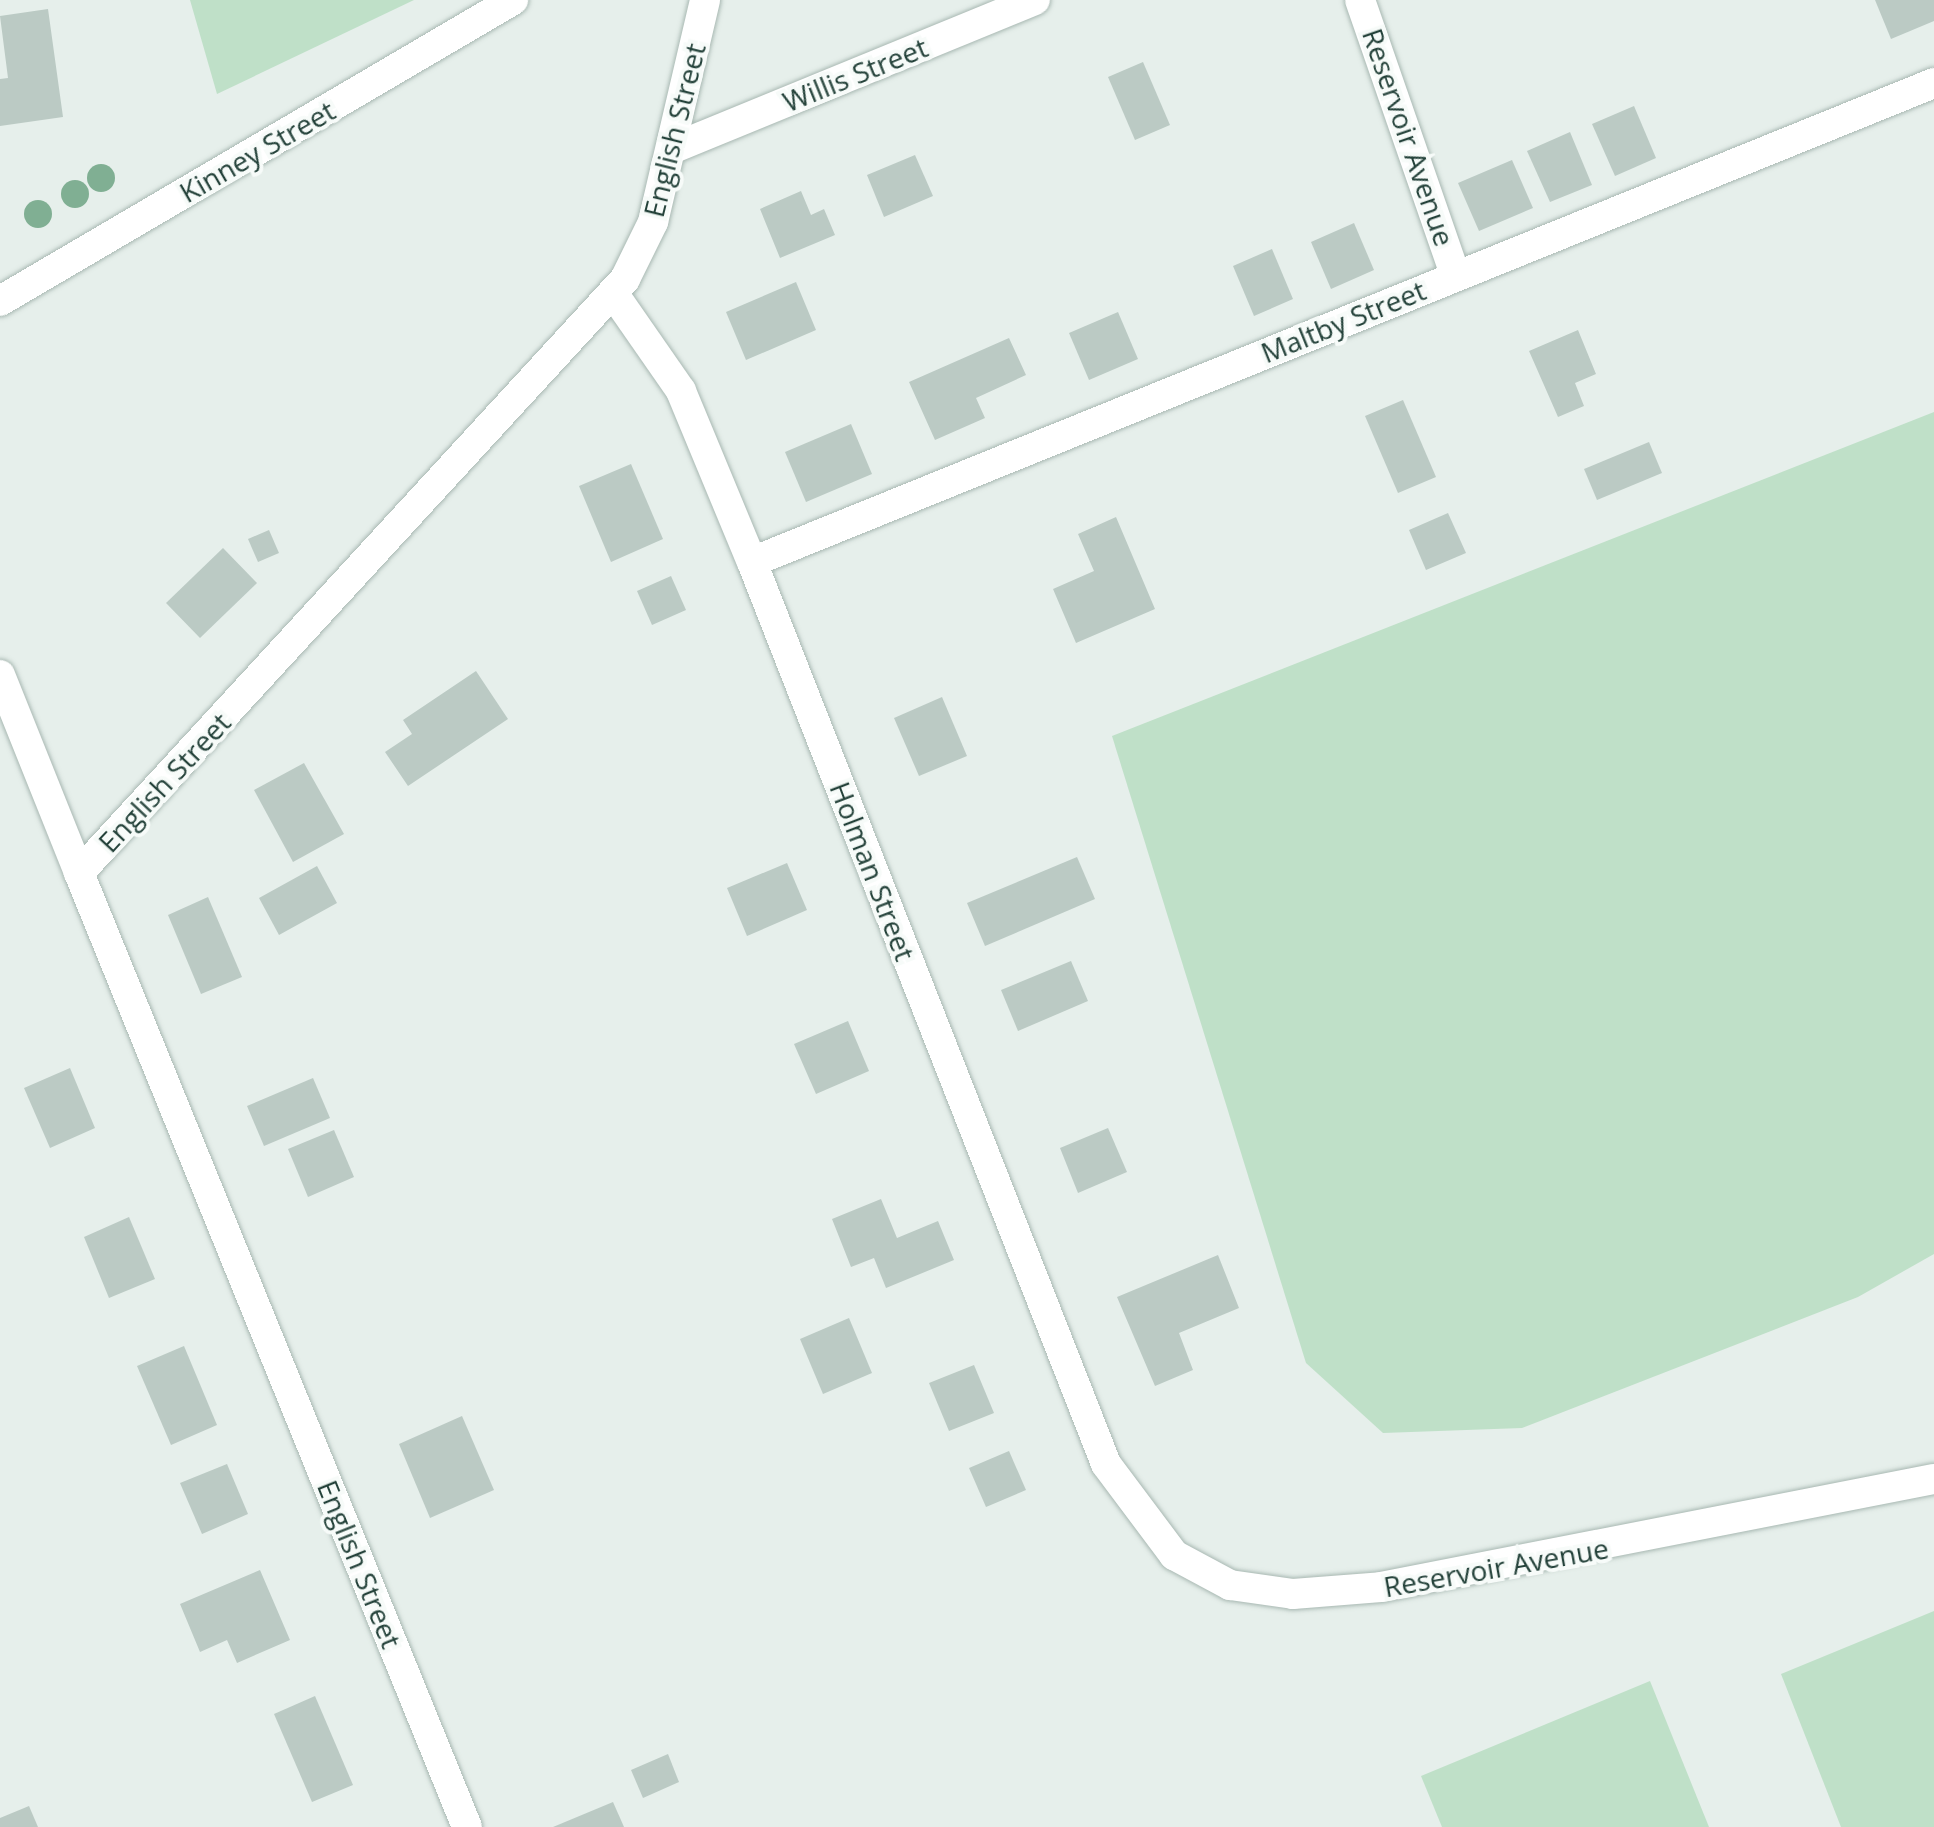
<!DOCTYPE html>
<style>
body{margin:0}
#map{position:relative;width:1934px;height:1827px;overflow:hidden;background:#e6efeb;font-family:"Open Sans",sans-serif}
div>[style]{position:absolute}
.green>*{inset:0;background:#bfe0c8}
.building>*{inset:0;background:#bbcac4}
.roads{filter:drop-shadow(0 0 2px #a8b8b2) drop-shadow(0 0 2px #a8b8b2)}
.minor>*{height:30px;margin:-15px;padding:0 15px;transform-origin:15px;border-radius:15px;background:#fff}
.trees>*{width:28px;height:28px;margin:-14px;border-radius:50%;background:#80af93}
span{translate:-50% -50%;white-space:nowrap;text-align:center;line-height:1.15;-webkit-text-stroke:8px #f7fbf9;paint-order:stroke}
.street-label{font-size:28px;color:#24423a}
</style>
<div id="map">
<div class="green">
<i style="clip-path:polygon(190px 0,414px 0,217px 94px)"></i>
<i style="clip-path:polygon(1934px 412px,1934px 1254px,1858px 1297px,1522px 1428px,1383px 1433px,1306px 1363px,1112px 736px)"></i>
<i style="clip-path:polygon(1934px 1611px,1934px 1827px,1841px 1827px,1781px 1674px)"></i>
<i style="clip-path:polygon(1650px 1681px,1709px 1827px,1442px 1827px,1421px 1776px)"></i>
</div>
<div class="building">
<i style="clip-path:polygon(1875px 0,1934px 0,1934px 21px,1891px 39px)"></i>
<i style="clip-path:polygon(48px 9px,63px 117px,0 126px,0 79px,8px 78px,0 16px)"></i>
<i style="clip-path:polygon(1143px 62px,1170px 125px,1135px 140px,1108px 77px)"></i>
<i style="clip-path:polygon(1634px 106px,1656px 158px,1615px 176px,1592px 124px)"></i>
<i style="clip-path:polygon(1570px 132px,1592px 185px,1550px 202px,1527px 151px)"></i>
<i style="clip-path:polygon(915px 155px,933px 196px,884px 217px,867px 175px)"></i>
<i style="clip-path:polygon(1512px 160px,1533px 208px,1479px 231px,1458px 183px)"></i>
<i style="clip-path:polygon(801px 191px,811px 215px,824px 209px,835px 235px,780px 258px,760px 209px)"></i>
<i style="clip-path:polygon(1354px 223px,1374px 270px,1331px 289px,1311px 242px)"></i>
<i style="clip-path:polygon(1272px 249px,1293px 299px,1254px 316px,1233px 266px)"></i>
<i style="clip-path:polygon(796px 282px,816px 330px,746px 360px,726px 312px)"></i>
<i style="clip-path:polygon(1118px 312px,1138px 359px,1089px 380px,1069px 333px)"></i>
<i style="clip-path:polygon(1578px 330px,1596px 374px,1575px 383px,1584px 406px,1558px 417px,1529px 351px)"></i>
<i style="clip-path:polygon(1009px 338px,1026px 375px,976px 398px,985px 418px,935px 440px,909px 382px)"></i>
<i style="clip-path:polygon(1403px 400px,1436px 477px,1398px 493px,1365px 416px)"></i>
<i style="clip-path:polygon(851px 424px,872px 474px,806px 502px,785px 452px)"></i>
<i style="clip-path:polygon(1649px 442px,1662px 473px,1597px 500px,1584px 469px)"></i>
<i style="clip-path:polygon(631px 464px,663px 539px,611px 562px,579px 486px)"></i>
<i style="clip-path:polygon(1448px 513px,1466px 553px,1426px 570px,1409px 530px)"></i>
<i style="clip-path:polygon(1116px 517px,1155px 609px,1076px 643px,1053px 589px,1094px 571px,1078px 534px)"></i>
<i style="clip-path:polygon(269px 530px,279px 553px,258px 562px,248px 539px)"></i>
<i style="clip-path:polygon(223px 548px,257px 583px,200px 638px,166px 603px)"></i>
<i style="clip-path:polygon(671px 576px,686px 610px,652px 625px,637px 591px)"></i>
<i style="clip-path:polygon(476px 671px,508px 719px,408px 786px,385px 752px,412px 734px,403px 720px)"></i>
<i style="clip-path:polygon(942px 697px,967px 756px,919px 776px,894px 718px)"></i>
<i style="clip-path:polygon(304px 763px,344px 834px,293px 862px,254px 790px)"></i>
<i style="clip-path:polygon(1077px 857px,1095px 899px,985px 946px,967px 903px)"></i>
<i style="clip-path:polygon(787px 863px,807px 910px,747px 936px,727px 888px)"></i>
<i style="clip-path:polygon(317px 866px,337px 903px,279px 935px,259px 898px)"></i>
<i style="clip-path:polygon(208px 897px,242px 977px,201px 994px,168px 915px)"></i>
<i style="clip-path:polygon(1071px 961px,1088px 1001px,1018px 1031px,1001px 990px)"></i>
<i style="clip-path:polygon(848px 1021px,869px 1071px,816px 1094px,794px 1044px)"></i>
<i style="clip-path:polygon(70px 1068px,95px 1128px,50px 1148px,24px 1088px)"></i>
<i style="clip-path:polygon(313px 1078px,330px 1118px,264px 1146px,247px 1106px)"></i>
<i style="clip-path:polygon(1108px 1128px,1127px 1172px,1078px 1193px,1060px 1148px)"></i>
<i style="clip-path:polygon(334px 1130px,354px 1177px,308px 1197px,288px 1149px)"></i>
<i style="clip-path:polygon(881px 1199px,897px 1238px,938px 1221px,954px 1260px,886px 1288px,874px 1258px,851px 1267px,832px 1219px)"></i>
<i style="clip-path:polygon(129px 1217px,155px 1279px,109px 1298px,84px 1237px)"></i>
<i style="clip-path:polygon(1218px 1255px,1239px 1308px,1179px 1333px,1193px 1370px,1155px 1386px,1117px 1297px)"></i>
<i style="clip-path:polygon(849px 1318px,872px 1373px,823px 1394px,800px 1339px)"></i>
<i style="clip-path:polygon(184px 1346px,217px 1425px,171px 1445px,137px 1366px)"></i>
<i style="clip-path:polygon(974px 1365px,994px 1413px,949px 1431px,929px 1383px)"></i>
<i style="clip-path:polygon(462px 1416px,494px 1490px,430px 1518px,399px 1444px)"></i>
<i style="clip-path:polygon(1009px 1451px,1026px 1490px,986px 1507px,969px 1468px)"></i>
<i style="clip-path:polygon(227px 1464px,248px 1514px,202px 1534px,180px 1483px)"></i>
<i style="clip-path:polygon(260px 1570px,290px 1640px,237px 1663px,227px 1640px,200px 1652px,180px 1604px)"></i>
<i style="clip-path:polygon(315px 1696px,353px 1785px,312px 1802px,274px 1714px)"></i>
<i style="clip-path:polygon(668px 1754px,679px 1782px,643px 1798px,631px 1770px)"></i>
<i style="clip-path:polygon(613px 1802px,624px 1827px,553px 1827px)"></i>
<i style="clip-path:polygon(29px 1806px,38px 1827px,0 1827px,0 1818px)"></i>
</div>
<div class="roads">
<div class="minor">
<i style="left:1360px;top:0;width:291px;rotate:70.9deg"></i>
<i style="left:674px;top:148px;width:390px;rotate:-22.3deg"></i>
<i style="left:613px;top:293px;width:119px;rotate:55.2deg"></i>
<i style="left:681px;top:391px;width:185px;rotate:67.5deg"></i>
<i style="left:752px;top:562px;width:969px;rotate:68.57deg"></i>
<i style="left:1106px;top:1464px;width:114px;rotate:53.2deg"></i>
<i style="left:1174px;top:1555px;width:64px;rotate:28.2deg"></i>
<i style="left:1230px;top:1585px;width:64px;rotate:8.1deg"></i>
<i style="left:1293px;top:1594px;width:88px;rotate:-4.5deg"></i>
<i style="left:1381px;top:1587px;width:563px;rotate:-11.05deg"></i>
<i style="left:0;top:301px;width:595px;rotate:-30.4deg"></i>
<i style="left:752px;top:562px;width:1275px;rotate:-22.06deg"></i>
<i style="left:0;top:675px;width:213px;rotate:68.2deg"></i>
<i style="left:467px;top:1827px;width:1030px;rotate:-112.13deg"></i>
<i style="left:79px;top:873px;width:807px;rotate:-47.41deg"></i>
<i style="left:625px;top:279px;width:64px;rotate:-63.8deg"></i>
<i style="left:653px;top:222px;width:228px;rotate:-76.8deg"></i>
</div>
</div>
<div class="trees">
<i style="left:101px;top:178px"></i>
<i style="left:75px;top:194px"></i>
<i style="left:38px;top:214px"></i>
</div>
<div class="street-label">
<span style="left:855px;top:74px;rotate:-22deg">Willis Street</span>
<span style="left:674px;top:130px;rotate:-76deg">English Street</span>
<span style="left:1409px;top:137px;rotate:71deg">Reservoir Avenue</span>
<span style="left:257px;top:151px;rotate:-30deg">Kinney Street</span>
<span style="left:1343px;top:321px;rotate:-22deg">Maltby Street</span>
<span style="left:164px;top:782px;rotate:-47deg">English Street</span>
<span style="left:873px;top:871px;rotate:69deg">Holman Street</span>
<span style="left:360px;top:1564px;rotate:68deg">English Street</span>
<span style="left:1496px;top:1567px;rotate:-10deg">Reservoir Avenue</span>
</div>
</div>
